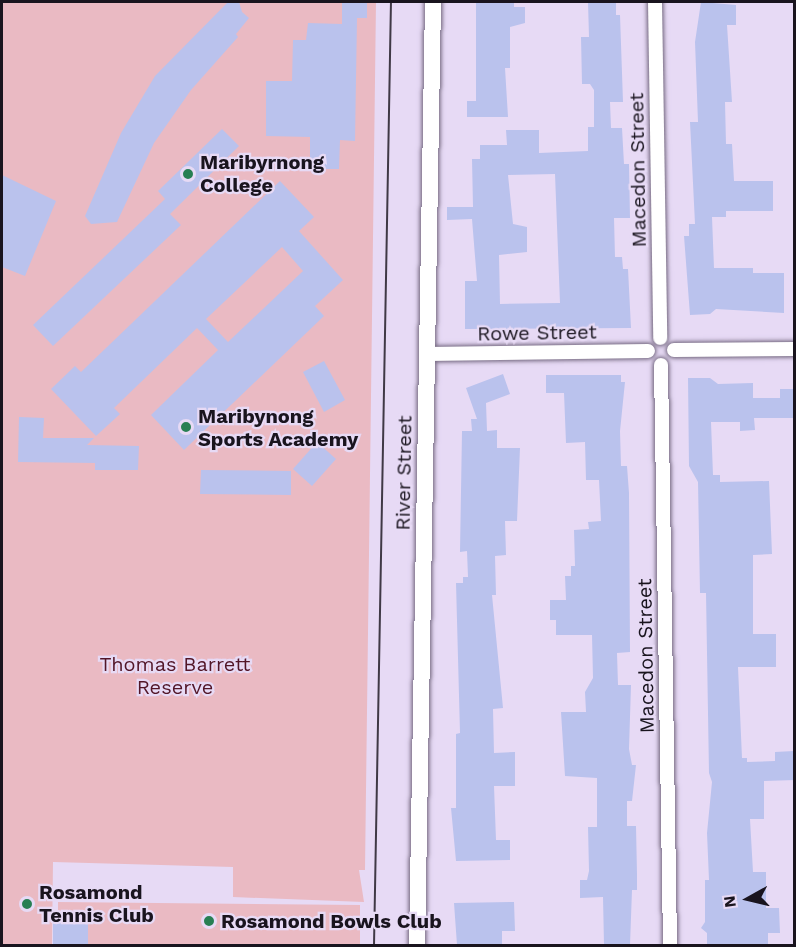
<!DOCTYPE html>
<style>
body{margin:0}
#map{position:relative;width:796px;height:947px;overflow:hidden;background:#e7daf5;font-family:"Work Sans",sans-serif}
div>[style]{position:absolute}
.green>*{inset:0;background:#eabac3}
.building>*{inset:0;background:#bac2ed}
.roads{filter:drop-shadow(0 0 2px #776b83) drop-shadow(0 0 2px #776b83)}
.minor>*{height:14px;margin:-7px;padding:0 7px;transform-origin:7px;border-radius:7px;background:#fff}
.tertiary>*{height:16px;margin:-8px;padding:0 8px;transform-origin:8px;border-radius:8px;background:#fff}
.tram>*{height:1.5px;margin:-0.75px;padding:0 0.75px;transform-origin:0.75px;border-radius:0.75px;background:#403946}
.dots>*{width:16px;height:16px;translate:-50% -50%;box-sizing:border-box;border:3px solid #e7daf5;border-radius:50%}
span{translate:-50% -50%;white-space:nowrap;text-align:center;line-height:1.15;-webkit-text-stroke:4.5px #e7daf5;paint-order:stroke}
.poi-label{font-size:20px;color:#19141e;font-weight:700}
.left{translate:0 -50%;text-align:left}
.street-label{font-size:20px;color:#19141e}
.park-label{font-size:20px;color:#521527}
.frame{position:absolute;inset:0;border:3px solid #19141e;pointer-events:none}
.north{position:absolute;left:718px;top:869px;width:60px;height:60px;-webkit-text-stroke:4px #e7daf5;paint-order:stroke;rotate:262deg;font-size:16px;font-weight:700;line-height:24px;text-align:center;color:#19141e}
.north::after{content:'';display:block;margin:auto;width:21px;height:27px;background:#19141e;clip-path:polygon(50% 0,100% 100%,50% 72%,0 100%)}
</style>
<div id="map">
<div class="green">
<i style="clip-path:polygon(2px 2px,376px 2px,365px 870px,359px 870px,364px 902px,233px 897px,233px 867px,53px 862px,52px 945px,2px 946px)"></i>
<i style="clip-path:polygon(58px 902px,360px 905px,360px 945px,58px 946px)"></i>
</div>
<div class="building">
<i style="clip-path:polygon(228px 2px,239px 2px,242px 12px,249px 18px,236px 34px,238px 37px,191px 90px,154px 143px,117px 222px,91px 224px,85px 216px,121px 133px,155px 76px)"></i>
<i style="clip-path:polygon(342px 2px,367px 2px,367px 18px,357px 18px,355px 141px,340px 140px,339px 169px,310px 169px,310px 137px,266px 136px,266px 81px,292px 81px,293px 40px,306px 40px,308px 23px,342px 24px)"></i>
<i style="clip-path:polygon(476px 2px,514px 2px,514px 7px,525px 7px,525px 23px,510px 27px,510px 68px,505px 68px,508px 117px,467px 117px,467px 101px,476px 101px)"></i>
<i style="clip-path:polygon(evenodd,588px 2px,616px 2px,616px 15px,620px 15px,623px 102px,610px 102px,611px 128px,622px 128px,624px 164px,629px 164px,630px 218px,614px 218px,615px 257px,622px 257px,623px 269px,628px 269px,631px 328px,465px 329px,465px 281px,477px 281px,472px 219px,447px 220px,447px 207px,473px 207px,472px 159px,480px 159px,480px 145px,507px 145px,506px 130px,539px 130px,539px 153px,588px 151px,588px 127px,594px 127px,594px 90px,590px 84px,582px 84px,581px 37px,589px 37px,588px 2px,555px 174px,560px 303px,500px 304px,499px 255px,527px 252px,527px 227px,513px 224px,508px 175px,555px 174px)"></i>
<i style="clip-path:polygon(701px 2px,736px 5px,736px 25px,727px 25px,732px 102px,725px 102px,726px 144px,732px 144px,734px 181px,773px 181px,773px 211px,726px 211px,726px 217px,712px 217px,714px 268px,753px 268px,753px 273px,784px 273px,784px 313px,716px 309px,710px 314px,690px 315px,684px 236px,689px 236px,689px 224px,695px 224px,690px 122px,698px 122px,695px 42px)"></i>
<i style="clip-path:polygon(222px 129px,239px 146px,170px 214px,181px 225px,53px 346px,33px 325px,165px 199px,158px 191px)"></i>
<i style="clip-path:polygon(2px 175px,56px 201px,25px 276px,2px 267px)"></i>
<i style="clip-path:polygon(evenodd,280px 181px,314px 217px,299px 231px,343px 280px,315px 306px,324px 316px,184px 450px,151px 415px,218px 350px,197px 328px,114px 408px,120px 414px,96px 436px,51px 389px,75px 366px,81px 372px,280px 181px,282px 247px,303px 271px,228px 342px,206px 319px,282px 247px)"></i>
<i style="clip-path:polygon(324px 361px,345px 400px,324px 412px,303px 372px)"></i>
<i style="clip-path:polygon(503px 374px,510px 394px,486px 403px,487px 431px,497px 430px,497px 448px,520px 448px,517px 521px,505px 521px,506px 555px,495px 556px,496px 595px,492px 595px,503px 708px,493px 709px,494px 753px,515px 752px,515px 786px,494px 786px,496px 840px,510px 840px,510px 860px,456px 861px,451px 808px,456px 808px,456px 734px,460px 733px,456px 583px,463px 583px,463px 577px,468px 577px,467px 551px,460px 552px,462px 431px,472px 431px,471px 419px,477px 419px,466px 388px)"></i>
<i style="clip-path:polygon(546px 375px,621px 375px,621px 382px,625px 382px,620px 431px,621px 466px,627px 466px,629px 493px,630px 652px,617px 653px,618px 685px,631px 685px,629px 749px,632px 765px,636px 765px,632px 801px,627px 801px,627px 826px,636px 826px,637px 874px,637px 890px,632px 890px,630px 945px,604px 945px,603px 897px,580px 898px,580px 880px,587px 880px,589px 871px,588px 827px,597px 827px,597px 778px,565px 776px,561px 712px,586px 712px,585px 692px,593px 678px,592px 635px,556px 635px,556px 620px,550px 620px,550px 600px,566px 600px,565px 576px,571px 576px,571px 566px,575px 566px,574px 530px,589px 529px,588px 522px,601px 521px,599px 480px,586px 480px,585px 442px,566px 443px,564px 393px,546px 393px)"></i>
<i style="clip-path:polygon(688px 378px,710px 378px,718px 384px,753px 383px,753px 398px,780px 398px,780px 389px,793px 389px,793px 418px,754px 418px,755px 430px,740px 431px,740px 422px,711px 422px,713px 475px,720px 475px,720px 482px,769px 481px,772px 554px,753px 555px,753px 634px,776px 634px,776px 667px,738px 667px,742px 758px,747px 758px,747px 762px,775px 761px,775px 752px,794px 751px,795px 780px,764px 781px,764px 819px,750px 819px,753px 872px,766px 872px,766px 908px,779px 908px,780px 933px,768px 933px,768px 945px,707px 945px,707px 933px,701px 928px,705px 922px,705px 880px,709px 880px,707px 833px,712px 782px,709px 773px,706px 593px,700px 593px,698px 482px,689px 466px)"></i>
<i style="clip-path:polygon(19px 417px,44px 418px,43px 438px,94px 438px,87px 445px,139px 446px,138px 470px,95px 470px,95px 463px,18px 462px)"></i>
<i style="clip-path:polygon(317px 442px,336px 459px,312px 486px,293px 469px)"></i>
<i style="clip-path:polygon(201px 470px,291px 471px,291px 495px,200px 494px)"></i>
<i style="clip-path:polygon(514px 902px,515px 931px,502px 931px,502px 945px,457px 945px,454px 903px)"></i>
<i style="clip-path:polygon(53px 920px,88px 920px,88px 945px,53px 945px)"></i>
</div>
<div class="roads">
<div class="minor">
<i style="left:655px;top:2px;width:336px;rotate:89.1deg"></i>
<i style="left:674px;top:350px;width:120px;rotate:-0.5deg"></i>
<i style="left:427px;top:354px;width:221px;rotate:-0.8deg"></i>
<i style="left:661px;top:365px;width:581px;rotate:89.11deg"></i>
</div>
<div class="tertiary">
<i style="left:417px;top:946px;width:944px;rotate:-89.03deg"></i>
</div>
</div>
<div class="tram">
<i style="left:374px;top:946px;width:944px;rotate:-88.97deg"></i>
</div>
<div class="dots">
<i style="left:188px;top:174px;background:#287f53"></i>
<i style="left:186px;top:427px;background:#287f53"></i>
<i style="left:27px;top:904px;background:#287f53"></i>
<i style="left:209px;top:921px;background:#287f53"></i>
</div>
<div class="poi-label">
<span class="left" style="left:200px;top:174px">Maribyrnong<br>College</span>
<span class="left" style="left:198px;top:428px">Maribynong<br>Sports Academy</span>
<span class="left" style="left:39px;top:904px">Rosamond<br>Tennis Club</span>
<span class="left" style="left:221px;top:921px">Rosamond Bowls Club</span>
</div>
<div class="street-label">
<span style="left:638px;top:170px;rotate:-91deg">Macedon Street</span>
<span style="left:537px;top:333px;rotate:-1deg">Rowe Street</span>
<span style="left:404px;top:473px;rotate:-89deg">River Street</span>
<span style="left:646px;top:656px;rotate:-91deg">Macedon Street</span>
</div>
<div class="park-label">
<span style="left:175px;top:676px">Thomas Barrett<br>Reserve</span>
</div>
<div class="frame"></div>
<div class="north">N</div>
</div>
